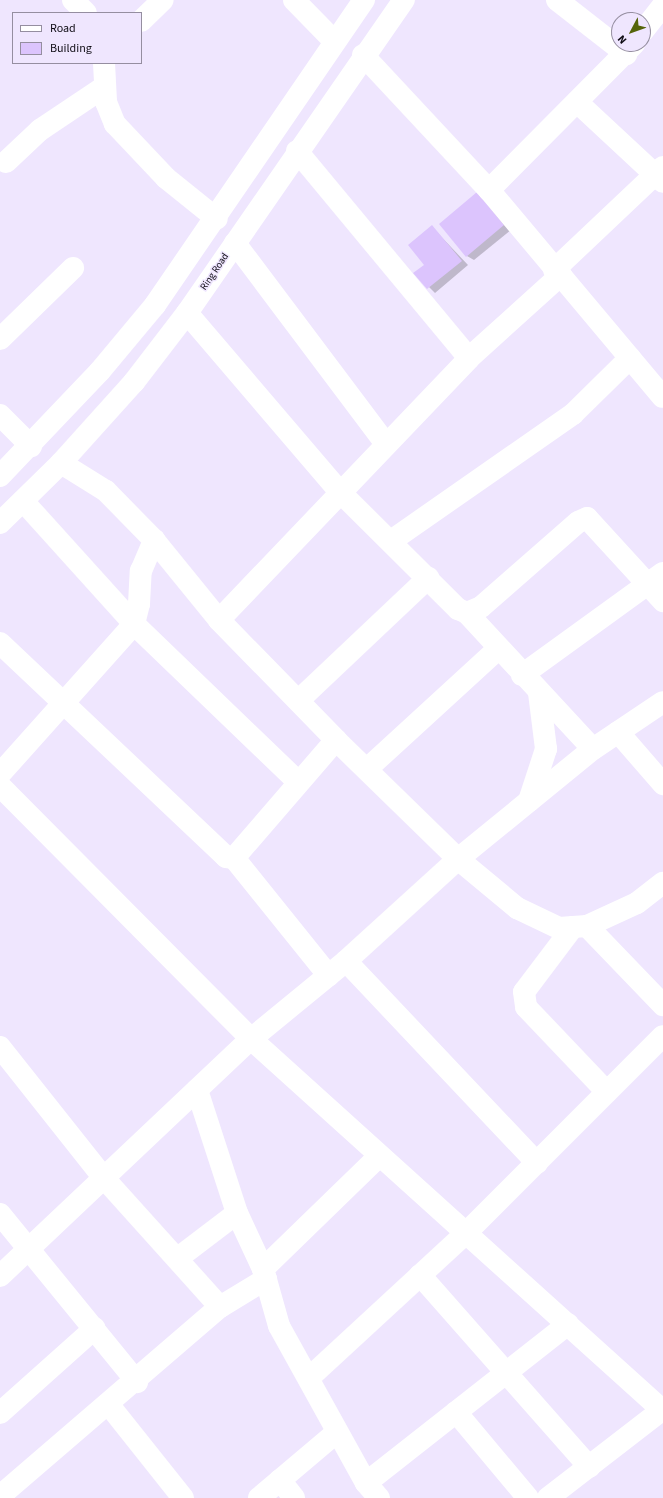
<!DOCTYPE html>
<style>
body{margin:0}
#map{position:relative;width:663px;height:1498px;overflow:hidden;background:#efe6fe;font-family:"Source Sans 3",sans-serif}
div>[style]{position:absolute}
.shadow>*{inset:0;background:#0003}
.building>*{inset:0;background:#dcc4fd}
.minor>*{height:22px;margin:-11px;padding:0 11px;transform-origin:11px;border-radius:11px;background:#fff}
.major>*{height:22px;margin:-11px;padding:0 11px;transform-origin:11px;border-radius:11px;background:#fff}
span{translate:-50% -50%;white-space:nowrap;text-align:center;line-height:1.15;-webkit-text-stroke:3px #efe6fe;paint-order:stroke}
.street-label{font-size:10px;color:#0e0b13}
.legend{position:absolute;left:12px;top:12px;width:130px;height:52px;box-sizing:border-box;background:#efe6fe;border:1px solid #958ea0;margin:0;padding:5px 7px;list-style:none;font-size:12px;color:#0e0b13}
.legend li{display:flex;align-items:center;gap:8px;height:20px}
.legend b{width:20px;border:1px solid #958ea0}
.north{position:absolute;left:611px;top:12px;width:40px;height:40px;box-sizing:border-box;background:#efe6fe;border:1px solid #958ea0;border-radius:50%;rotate:229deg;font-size:11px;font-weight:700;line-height:16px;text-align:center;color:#0e0b13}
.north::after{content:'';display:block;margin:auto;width:14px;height:18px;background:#55640a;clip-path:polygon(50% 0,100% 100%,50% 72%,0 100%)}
</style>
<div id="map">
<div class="shadow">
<i style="clip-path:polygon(477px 193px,511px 230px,474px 260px,467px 256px)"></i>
<i style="clip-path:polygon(432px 227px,468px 265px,435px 293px,415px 273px,425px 265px)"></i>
</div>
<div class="building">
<i style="clip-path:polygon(477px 192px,504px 225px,466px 257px,439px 224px)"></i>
<i style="clip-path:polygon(432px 225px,462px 261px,427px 289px,413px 273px,424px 265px,408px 245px)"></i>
</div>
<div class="minor">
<i style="left:73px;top:0;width:18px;rotate:45deg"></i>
<i style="left:294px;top:0;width:57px;rotate:45.7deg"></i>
<i style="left:557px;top:0;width:88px;rotate:38deg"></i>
<i style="left:141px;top:21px;width:30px;rotate:-44deg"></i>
<i style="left:643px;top:31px;width:33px;rotate:-52deg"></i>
<i style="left:363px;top:55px;width:185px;rotate:47deg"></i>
<i style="left:489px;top:190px;width:270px;rotate:50deg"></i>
<i style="left:104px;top:63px;width:39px;rotate:87deg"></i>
<i style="left:106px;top:102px;width:24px;rotate:68deg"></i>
<i style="left:115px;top:124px;width:74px;rotate:46.6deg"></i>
<i style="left:166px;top:178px;width:65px;rotate:38.8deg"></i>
<i style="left:577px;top:102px;width:117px;rotate:42.9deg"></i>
<i style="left:297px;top:151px;width:269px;rotate:50.3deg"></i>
<i style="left:6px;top:162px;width:47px;rotate:-43.3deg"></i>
<i style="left:40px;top:130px;width:77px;rotate:-33.9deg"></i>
<i style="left:489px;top:190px;width:206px;rotate:-45.2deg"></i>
<i style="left:235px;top:243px;width:250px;rotate:53.1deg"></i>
<i style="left:554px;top:270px;width:150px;rotate:-43.4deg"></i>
<i style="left:187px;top:313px;width:235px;rotate:49.5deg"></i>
<i style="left:340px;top:492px;width:166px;rotate:44.8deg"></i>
<i style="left:458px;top:609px;width:10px;rotate:24deg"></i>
<i style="left:467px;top:613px;width:15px;rotate:-23deg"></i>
<i style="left:481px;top:607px;width:129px;rotate:-41.2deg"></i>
<i style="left:578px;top:522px;width:10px;rotate:-24deg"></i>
<i style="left:587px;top:518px;width:113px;rotate:47.5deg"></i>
<i style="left:0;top:339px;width:102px;rotate:-44.2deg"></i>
<i style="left:0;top:415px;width:44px;rotate:45deg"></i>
<i style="left:61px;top:463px;width:53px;rotate:31.9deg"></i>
<i style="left:106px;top:491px;width:69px;rotate:45.6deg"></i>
<i style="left:154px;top:540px;width:103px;rotate:50.9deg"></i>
<i style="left:219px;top:620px;width:168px;rotate:45.7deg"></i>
<i style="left:336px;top:740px;width:170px;rotate:44.3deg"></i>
<i style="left:458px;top:859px;width:77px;rotate:39.7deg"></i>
<i style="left:517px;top:908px;width:47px;rotate:25.5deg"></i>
<i style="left:559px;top:928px;width:28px;rotate:-4deg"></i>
<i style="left:587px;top:926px;width:55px;rotate:-24.7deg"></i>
<i style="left:637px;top:903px;width:33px;rotate:-38deg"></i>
<i style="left:23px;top:501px;width:166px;rotate:47.9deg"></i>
<i style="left:134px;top:624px;width:228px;rotate:43.9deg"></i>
<i style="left:391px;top:541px;width:222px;rotate:-34.9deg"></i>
<i style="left:573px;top:414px;width:80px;rotate:-44.5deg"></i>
<i style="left:467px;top:613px;width:185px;rotate:47.2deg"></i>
<i style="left:219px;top:620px;width:362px;rotate:-46.3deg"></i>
<i style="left:469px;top:358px;width:124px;rotate:-42.1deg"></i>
<i style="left:0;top:643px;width:311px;rotate:43.4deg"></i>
<i style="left:226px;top:857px;width:8px;rotate:7deg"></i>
<i style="left:234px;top:858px;width:156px;rotate:-49.2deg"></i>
<i style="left:522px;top:675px;width:174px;rotate:-35.9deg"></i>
<i style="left:299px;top:700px;width:178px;rotate:-43.4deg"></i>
<i style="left:618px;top:732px;width:69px;rotate:49.1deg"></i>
<i style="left:368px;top:768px;width:176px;rotate:-42.5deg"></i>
<i style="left:0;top:774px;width:201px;rotate:-48.2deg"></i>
<i style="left:134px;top:624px;width:21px;rotate:-76deg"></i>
<i style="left:139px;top:604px;width:33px;rotate:-87deg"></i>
<i style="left:141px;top:571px;width:34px;rotate:-67deg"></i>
<i style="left:0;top:786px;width:356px;rotate:45.2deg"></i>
<i style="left:251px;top:1039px;width:554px;rotate:42.07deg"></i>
<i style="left:529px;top:801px;width:55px;rotate:-71.9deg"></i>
<i style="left:546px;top:749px;width:56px;rotate:-97.1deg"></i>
<i style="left:234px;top:858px;width:151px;rotate:51.2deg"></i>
<i style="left:587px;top:926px;width:110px;rotate:46.1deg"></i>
<i style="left:573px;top:927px;width:81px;rotate:127deg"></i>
<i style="left:524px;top:992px;width:15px;rotate:82deg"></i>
<i style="left:526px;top:1007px;width:117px;rotate:46.4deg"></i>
<i style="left:346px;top:961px;width:278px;rotate:46.6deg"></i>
<i style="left:0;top:1047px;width:166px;rotate:51.6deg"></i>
<i style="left:103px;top:1177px;width:175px;rotate:48deg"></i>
<i style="left:197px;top:1090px;width:129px;rotate:72deg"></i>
<i style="left:237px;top:1213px;width:62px;rotate:65.1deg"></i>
<i style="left:263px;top:1269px;width:59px;rotate:74.3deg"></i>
<i style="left:279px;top:1326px;width:179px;rotate:61deg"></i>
<i style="left:366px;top:1483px;width:20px;rotate:49deg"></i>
<i style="left:0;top:1214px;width:217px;rotate:50.8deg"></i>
<i style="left:178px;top:1258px;width:74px;rotate:-37.3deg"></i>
<i style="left:263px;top:1269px;width:162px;rotate:-44.2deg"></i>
<i style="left:420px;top:1275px;width:256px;rotate:48.6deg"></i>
<i style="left:0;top:1276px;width:345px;rotate:-43.4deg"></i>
<i style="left:251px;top:1039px;width:123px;rotate:-39.4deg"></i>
<i style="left:346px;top:961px;width:151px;rotate:-42.3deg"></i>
<i style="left:458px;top:859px;width:174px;rotate:-39.2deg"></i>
<i style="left:593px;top:749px;width:84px;rotate:-33.9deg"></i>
<i style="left:310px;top:1377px;width:214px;rotate:-42.7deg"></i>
<i style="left:467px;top:1232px;width:277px;rotate:-45deg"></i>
<i style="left:109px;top:1405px;width:119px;rotate:51.5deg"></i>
<i style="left:456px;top:1412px;width:112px;rotate:50.1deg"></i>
<i style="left:0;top:1413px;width:127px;rotate:-41.8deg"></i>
<i style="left:280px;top:1480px;width:23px;rotate:52deg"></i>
<i style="left:366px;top:1483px;width:257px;rotate:-38.2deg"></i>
<i style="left:0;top:1496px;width:290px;rotate:-40.7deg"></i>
<i style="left:220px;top:1307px;width:54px;rotate:-31.3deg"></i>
<i style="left:259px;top:1498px;width:102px;rotate:-40.2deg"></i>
<i style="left:548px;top:1498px;width:145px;rotate:-37.7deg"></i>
</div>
<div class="major">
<i style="left:0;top:476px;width:145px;rotate:-46.4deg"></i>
<i style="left:100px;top:371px;width:86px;rotate:-50.2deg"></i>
<i style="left:155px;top:305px;width:370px;rotate:-55.6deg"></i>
<i style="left:0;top:523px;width:86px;rotate:-44.5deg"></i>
<i style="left:61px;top:463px;width:109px;rotate:-48deg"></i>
<i style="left:134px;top:382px;width:87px;rotate:-52.5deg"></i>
<i style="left:187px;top:313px;width:381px;rotate:-55.3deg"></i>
</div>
<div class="street-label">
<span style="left:215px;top:272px;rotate:-56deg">Ring Road</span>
</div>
<ul class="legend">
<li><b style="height:5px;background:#fff"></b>Road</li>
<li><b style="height:11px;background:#dcc4fd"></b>Building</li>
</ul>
<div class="north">N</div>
</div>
